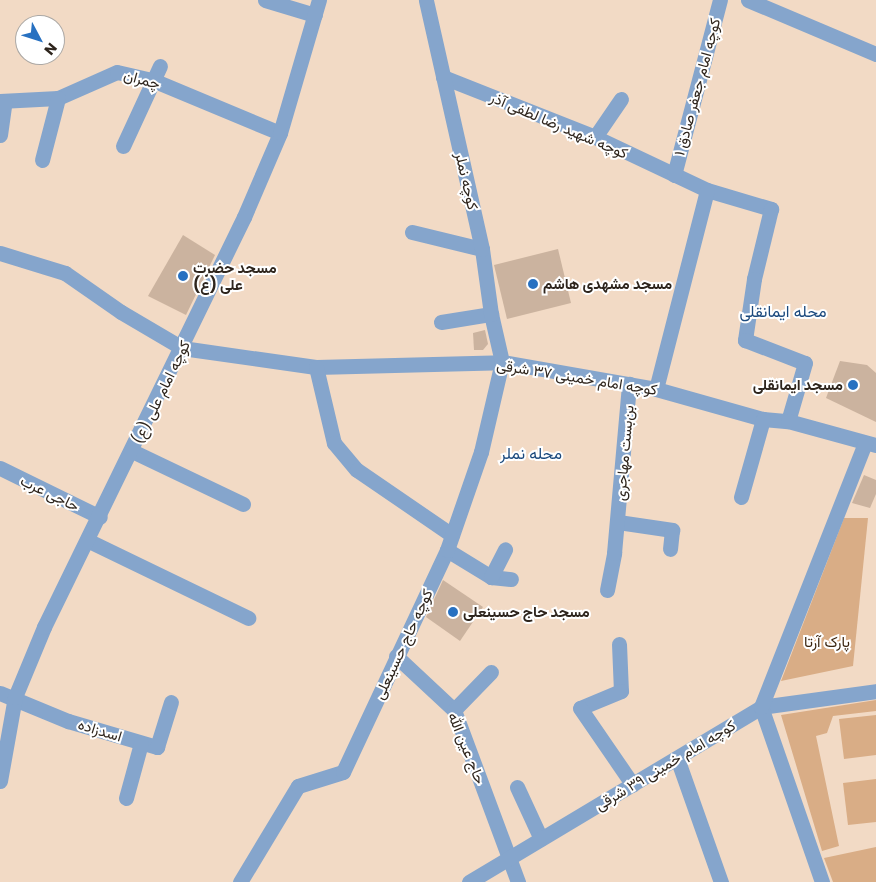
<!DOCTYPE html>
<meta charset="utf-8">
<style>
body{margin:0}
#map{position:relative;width:876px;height:882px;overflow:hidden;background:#f2dac5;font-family:Poppins,Vazirmatn,sans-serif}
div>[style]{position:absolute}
.green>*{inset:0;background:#d9ad86}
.building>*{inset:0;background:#cbb39f}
.minor>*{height:15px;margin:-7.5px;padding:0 7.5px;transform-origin:7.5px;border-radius:7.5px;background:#85a5cc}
.dots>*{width:14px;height:14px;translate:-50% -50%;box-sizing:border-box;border:2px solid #fff;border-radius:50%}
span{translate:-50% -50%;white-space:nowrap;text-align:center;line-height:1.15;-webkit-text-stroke:4px #fff;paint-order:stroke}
.street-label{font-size:15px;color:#2e251d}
.poi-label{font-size:15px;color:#2e251d;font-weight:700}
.left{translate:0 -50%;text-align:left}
.right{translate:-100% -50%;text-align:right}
.park-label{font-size:15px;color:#3b250f}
.neighbourhood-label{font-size:16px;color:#1b497d}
.north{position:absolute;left:15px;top:15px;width:50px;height:50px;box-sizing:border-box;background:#fff;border:1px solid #aba8a5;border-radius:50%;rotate:130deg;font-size:14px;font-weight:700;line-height:20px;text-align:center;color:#2e251d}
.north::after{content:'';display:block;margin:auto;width:18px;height:22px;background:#2871c1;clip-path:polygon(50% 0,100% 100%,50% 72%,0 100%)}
</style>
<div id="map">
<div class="green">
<i style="clip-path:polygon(844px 518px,868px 518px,853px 666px,781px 681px)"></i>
<i style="clip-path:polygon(876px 700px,876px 711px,833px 716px,827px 733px,816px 736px,839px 846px,822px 851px,781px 715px)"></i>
<i style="clip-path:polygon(876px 715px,876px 755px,844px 759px,839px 719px)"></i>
<i style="clip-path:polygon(876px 779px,876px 822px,848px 825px,843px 783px)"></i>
<i style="clip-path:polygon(876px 847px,876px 882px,833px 882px,824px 858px)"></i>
</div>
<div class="building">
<i style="clip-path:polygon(183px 235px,215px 255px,186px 315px,148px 296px)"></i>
<i style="clip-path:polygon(558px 249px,571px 303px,507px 319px,494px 265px)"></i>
<i style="clip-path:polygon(485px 330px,488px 344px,483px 350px,474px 350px,473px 333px)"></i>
<i style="clip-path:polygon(840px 361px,867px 365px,876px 373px,876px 422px,826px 398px)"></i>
<i style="clip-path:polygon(864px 475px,876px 480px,876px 494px,870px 508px,852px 503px)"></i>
<i style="clip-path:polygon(443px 580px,483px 607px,460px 641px,426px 617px)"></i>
</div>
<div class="minor">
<i style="left:265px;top:0;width:52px;rotate:16.7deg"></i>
<i style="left:748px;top:0;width:139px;rotate:22.9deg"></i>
<i style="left:443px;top:77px;width:163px;rotate:21.5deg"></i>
<i style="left:595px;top:137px;width:124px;rotate:25.3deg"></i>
<i style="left:707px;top:190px;width:67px;rotate:16.5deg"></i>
<i style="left:771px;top:209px;width:72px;rotate:103.7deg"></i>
<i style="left:754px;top:279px;width:62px;rotate:98.4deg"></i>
<i style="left:745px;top:340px;width:64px;rotate:21deg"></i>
<i style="left:805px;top:363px;width:60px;rotate:106.3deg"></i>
<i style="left:0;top:101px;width:58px;rotate:-3deg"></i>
<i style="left:58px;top:98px;width:64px;rotate:-23.8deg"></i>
<i style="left:117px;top:72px;width:39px;rotate:13deg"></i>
<i style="left:155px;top:81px;width:135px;rotate:22.6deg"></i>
<i style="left:0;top:135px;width:34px;rotate:-82deg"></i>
<i style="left:595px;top:137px;width:46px;rotate:-55.6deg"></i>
<i style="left:123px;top:146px;width:88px;rotate:-65.2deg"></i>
<i style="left:42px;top:160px;width:64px;rotate:-75.5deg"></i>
<i style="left:674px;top:175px;width:181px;rotate:-75.3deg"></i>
<i style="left:412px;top:232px;width:72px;rotate:13.7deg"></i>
<i style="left:0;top:253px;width:68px;rotate:17.1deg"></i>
<i style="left:65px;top:273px;width:68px;rotate:34.9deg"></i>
<i style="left:121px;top:312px;width:71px;rotate:30.5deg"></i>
<i style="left:182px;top:348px;width:135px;rotate:8.1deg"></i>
<i style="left:316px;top:367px;width:186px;rotate:-1.5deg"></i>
<i style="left:502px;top:362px;width:156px;rotate:9.9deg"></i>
<i style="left:656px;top:389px;width:111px;rotate:15.7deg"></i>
<i style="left:763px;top:419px;width:25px;rotate:5deg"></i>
<i style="left:788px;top:421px;width:91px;rotate:15.3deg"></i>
<i style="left:441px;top:322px;width:51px;rotate:-9.1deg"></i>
<i style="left:316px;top:367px;width:78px;rotate:76.7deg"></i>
<i style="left:334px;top:443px;width:35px;rotate:50deg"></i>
<i style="left:357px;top:470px;width:115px;rotate:34.4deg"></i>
<i style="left:656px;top:389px;width:205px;rotate:-75.6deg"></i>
<i style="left:132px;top:451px;width:123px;rotate:25.5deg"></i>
<i style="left:0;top:468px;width:111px;rotate:26.1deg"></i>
<i style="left:741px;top:497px;width:81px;rotate:-74.2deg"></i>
<i style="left:618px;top:522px;width:55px;rotate:8.4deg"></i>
<i style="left:672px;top:530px;width:19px;rotate:96deg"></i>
<i style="left:89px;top:541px;width:177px;rotate:25.8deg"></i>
<i style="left:447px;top:550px;width:52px;rotate:31.5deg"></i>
<i style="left:491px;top:577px;width:20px;rotate:6deg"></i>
<i style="left:491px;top:577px;width:31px;rotate:-63deg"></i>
<i style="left:607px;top:590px;width:38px;rotate:-79deg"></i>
<i style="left:614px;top:553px;width:170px;rotate:-84.9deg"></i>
<i style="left:619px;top:644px;width:47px;rotate:87.6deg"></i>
<i style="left:621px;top:691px;width:44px;rotate:157.5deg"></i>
<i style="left:580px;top:708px;width:93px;rotate:55.5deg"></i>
<i style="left:396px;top:656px;width:79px;rotate:43deg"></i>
<i style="left:454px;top:710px;width:184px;rotate:69.6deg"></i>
<i style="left:0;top:693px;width:74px;rotate:22.4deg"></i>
<i style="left:68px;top:721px;width:93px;rotate:16.3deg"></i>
<i style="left:157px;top:747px;width:47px;rotate:-72.7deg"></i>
<i style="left:454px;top:710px;width:53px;rotate:-45.8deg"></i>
<i style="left:677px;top:758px;width:132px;rotate:70.5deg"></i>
<i style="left:0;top:781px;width:85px;rotate:-79.9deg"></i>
<i style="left:15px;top:697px;width:76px;rotate:-67.5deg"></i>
<i style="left:44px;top:627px;width:456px;rotate:-64deg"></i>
<i style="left:244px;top:217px;width:91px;rotate:-66.8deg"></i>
<i style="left:280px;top:133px;width:139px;rotate:-73.7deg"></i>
<i style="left:517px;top:787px;width:57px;rotate:65.2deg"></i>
<i style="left:126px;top:798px;width:57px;rotate:-74.7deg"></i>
<i style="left:240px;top:882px;width:112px;rotate:-58.9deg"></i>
<i style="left:298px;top:786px;width:47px;rotate:-17.3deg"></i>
<i style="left:343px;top:772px;width:245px;rotate:-64.9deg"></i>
<i style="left:447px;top:550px;width:104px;rotate:-70.9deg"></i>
<i style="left:481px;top:452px;width:92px;rotate:-76.9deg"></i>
<i style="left:502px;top:362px;width:49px;rotate:-102.9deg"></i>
<i style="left:491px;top:314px;width:66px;rotate:-97.9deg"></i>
<i style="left:482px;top:249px;width:255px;rotate:-102.7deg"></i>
<i style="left:469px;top:882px;width:340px;rotate:-30.9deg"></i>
<i style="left:761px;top:707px;width:116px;rotate:-7.9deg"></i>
<i style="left:822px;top:882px;width:185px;rotate:-109.2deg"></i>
<i style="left:761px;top:707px;width:284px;rotate:-68.5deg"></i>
</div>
<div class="dots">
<i style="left:183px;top:276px;background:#2871c1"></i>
<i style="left:533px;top:284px;background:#2871c1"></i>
<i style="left:853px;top:385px;background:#2871c1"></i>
<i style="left:453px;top:612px;background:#2871c1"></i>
</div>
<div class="street-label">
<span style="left:142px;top:79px;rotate:15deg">چمران</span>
<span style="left:697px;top:87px;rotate:-75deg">کوچه امام جعفر صادق ۱</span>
<span style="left:559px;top:125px;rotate:23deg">کوچه شهید رضا لطفی آذر</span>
<span style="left:467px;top:181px;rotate:77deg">کوچه نملر</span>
<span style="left:577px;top:377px;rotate:9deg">کوچه امام خمینی ۳۷ شرقی</span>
<span style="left:161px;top:392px;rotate:-64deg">کوچه امام علی (ع)</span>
<span style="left:624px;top:453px;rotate:-85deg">بن‌بست مهاجری</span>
<span style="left:50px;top:493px;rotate:26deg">حاجی عرب</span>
<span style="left:403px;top:644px;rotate:-65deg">کوچه حاج حسینعلی</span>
<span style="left:100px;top:730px;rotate:17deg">اسدزاده</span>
<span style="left:467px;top:748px;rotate:68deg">حاج عین الله</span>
<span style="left:665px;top:765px;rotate:-31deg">کوچه امام خمینی ۳۹ شرقی</span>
</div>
<div class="poi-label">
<span class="left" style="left:193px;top:276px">مسجد حضرت<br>علی (ع)</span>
<span class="left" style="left:543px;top:284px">مسجد مشهدی هاشم</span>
<span class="right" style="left:843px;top:385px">مسجد ایمانقلی</span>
<span class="left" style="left:463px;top:612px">مسجد حاج حسینعلی</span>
</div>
<div class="park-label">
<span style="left:827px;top:642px">پارک آرتا</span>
</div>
<div class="neighbourhood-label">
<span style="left:783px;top:312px">محله ایمانقلی</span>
<span style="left:531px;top:454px">محله نملر</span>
</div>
<div class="north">N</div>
</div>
